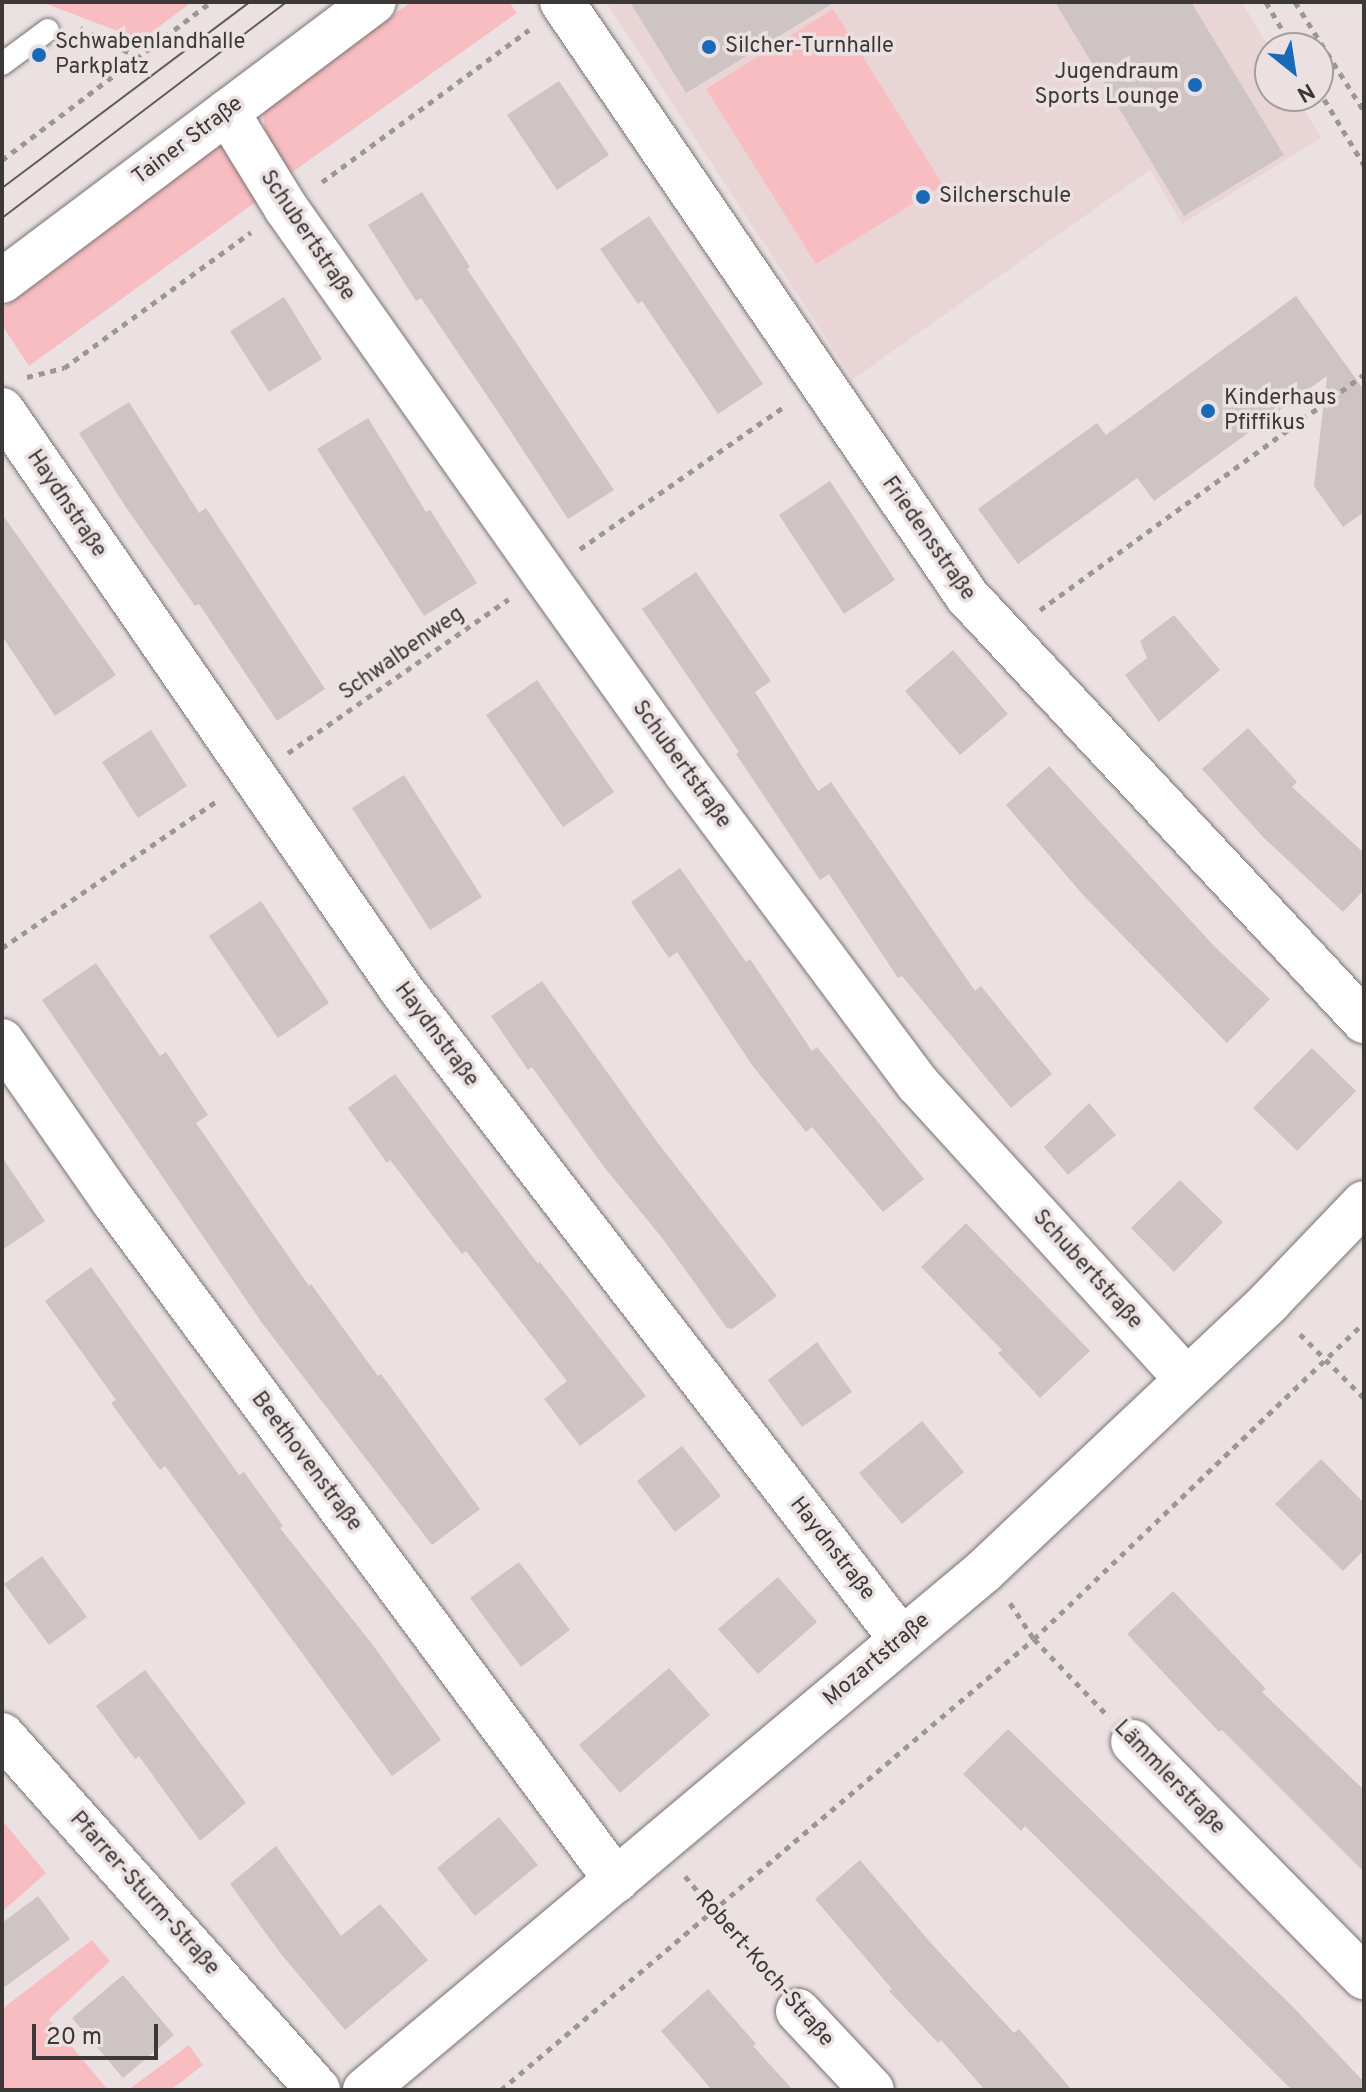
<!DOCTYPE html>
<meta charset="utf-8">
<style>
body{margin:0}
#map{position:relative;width:1366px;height:2092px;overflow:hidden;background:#ebe1e2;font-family:Overpass,sans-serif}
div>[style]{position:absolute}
.built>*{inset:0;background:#e9d5d6}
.green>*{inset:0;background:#f8bdc1}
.building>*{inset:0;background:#cec4c4}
.path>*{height:5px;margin-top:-2.5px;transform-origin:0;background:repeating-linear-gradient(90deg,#9d9696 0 6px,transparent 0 12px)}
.roads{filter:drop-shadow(0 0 2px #7a7172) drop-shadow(0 0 2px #7a7172)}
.service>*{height:22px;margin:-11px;padding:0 11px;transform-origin:11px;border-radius:11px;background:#fff}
.minor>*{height:44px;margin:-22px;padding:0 22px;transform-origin:22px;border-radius:22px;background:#fff}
.tertiary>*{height:44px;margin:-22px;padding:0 22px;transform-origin:22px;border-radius:22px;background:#fff}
.tram>*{height:2px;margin:-1px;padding:0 1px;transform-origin:1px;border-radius:1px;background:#615c5c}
.dots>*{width:22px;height:22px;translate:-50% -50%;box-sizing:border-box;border:4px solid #ebe1e2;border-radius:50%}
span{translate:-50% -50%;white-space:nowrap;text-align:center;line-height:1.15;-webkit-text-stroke:7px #ebe1e2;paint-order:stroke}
.poi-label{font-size:22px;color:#3c3838}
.left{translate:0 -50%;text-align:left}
.right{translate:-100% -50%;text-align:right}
.street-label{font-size:22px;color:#3c3838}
.frame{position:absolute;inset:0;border:4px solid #3c3838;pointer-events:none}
.north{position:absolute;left:1254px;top:32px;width:80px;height:80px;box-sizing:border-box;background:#ebe1e2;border:2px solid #a59d9e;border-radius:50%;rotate:150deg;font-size:22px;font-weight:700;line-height:32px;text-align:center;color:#3c3838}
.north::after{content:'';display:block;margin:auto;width:28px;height:36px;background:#1969b8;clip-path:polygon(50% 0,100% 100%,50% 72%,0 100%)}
.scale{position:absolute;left:32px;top:2024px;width:126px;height:36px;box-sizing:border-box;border:4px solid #3c3838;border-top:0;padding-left:10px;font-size:24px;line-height:28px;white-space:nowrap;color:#3c3838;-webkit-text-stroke:6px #ebe1e2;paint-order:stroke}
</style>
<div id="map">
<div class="built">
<i style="clip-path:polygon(606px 2px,1242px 2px,1270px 50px,1270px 96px,1296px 96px,1321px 138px,1182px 224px,1150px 170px,853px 379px)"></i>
</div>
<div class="green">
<i style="clip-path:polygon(41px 2px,192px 2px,141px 40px)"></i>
<i style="clip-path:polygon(411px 2px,509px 2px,517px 13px,284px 178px,266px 138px,263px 114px,279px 98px)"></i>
<i style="clip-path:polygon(833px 9px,943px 185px,816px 264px,706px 89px)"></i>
<i style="clip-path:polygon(231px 137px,268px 193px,29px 366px,2px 325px,2px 309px)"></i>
<i style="clip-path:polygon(2px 1820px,46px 1873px,2px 1912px)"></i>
<i style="clip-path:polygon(92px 1940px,110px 1961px,49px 2019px,108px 2090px,2px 2090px,2px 2009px)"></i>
<i style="clip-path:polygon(189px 2045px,203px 2065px,171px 2090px,128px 2090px)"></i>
</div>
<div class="building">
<i style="clip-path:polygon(630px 2px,835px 2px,686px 93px)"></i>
<i style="clip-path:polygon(1055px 2px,1191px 2px,1284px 155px,1184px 216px)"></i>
<i style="clip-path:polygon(559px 81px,609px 155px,557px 190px,507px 115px)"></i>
<i style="clip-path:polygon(422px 192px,470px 267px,467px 269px,614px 490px,568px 519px,498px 412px,421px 298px,416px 301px,368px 225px)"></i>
<i style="clip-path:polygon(649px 216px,763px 384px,718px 414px,642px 301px,638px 304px,600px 249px)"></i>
<i style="clip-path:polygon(1296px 296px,1364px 390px,1364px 512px,1343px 527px,1314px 486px,1327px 376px,1154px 501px,1137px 478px,1018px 564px,978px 509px,1097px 423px,1106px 435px)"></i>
<i style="clip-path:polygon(284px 297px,322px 359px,269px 392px,230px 331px)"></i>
<i style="clip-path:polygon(129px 402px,199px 513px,206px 508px,325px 689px,277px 721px,199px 604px,195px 606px,125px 506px,79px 433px)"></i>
<i style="clip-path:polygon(368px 418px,426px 512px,430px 510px,477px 583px,424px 616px,317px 449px)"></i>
<i style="clip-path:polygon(830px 481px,895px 580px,844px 614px,779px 515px)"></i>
<i style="clip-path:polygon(2px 514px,116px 675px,55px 716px,2px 636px)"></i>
<i style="clip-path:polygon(696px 572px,771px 681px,755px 692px,818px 791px,831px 782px,975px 991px,981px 986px,1052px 1074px,1011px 1108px,902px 976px,898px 978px,829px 874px,820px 880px,736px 754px,739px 752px,642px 609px)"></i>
<i style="clip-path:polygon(1174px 615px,1220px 670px,1159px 722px,1125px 675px,1147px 658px,1140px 641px)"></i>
<i style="clip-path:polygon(953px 650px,1008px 714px,960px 755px,905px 691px)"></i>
<i style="clip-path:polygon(537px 680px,614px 792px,563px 827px,486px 715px)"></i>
<i style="clip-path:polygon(1248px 728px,1297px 782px,1292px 787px,1364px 853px,1364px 890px,1343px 912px,1264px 838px,1202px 769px)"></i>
<i style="clip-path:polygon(151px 730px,187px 786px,138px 818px,102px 762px)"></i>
<i style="clip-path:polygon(1049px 766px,1214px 946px,1270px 999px,1227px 1043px,1084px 896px,1006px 805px)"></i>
<i style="clip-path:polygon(404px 775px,482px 897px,430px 930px,352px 808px)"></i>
<i style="clip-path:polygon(680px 868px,746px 962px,750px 959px,812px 1051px,817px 1047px,924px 1179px,883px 1212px,812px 1127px,806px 1132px,752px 1065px,677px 952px,669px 958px,631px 902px)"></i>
<i style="clip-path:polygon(261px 901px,329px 1003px,278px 1038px,209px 936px)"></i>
<i style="clip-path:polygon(96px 963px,160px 1056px,166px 1052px,208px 1115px,196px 1123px,309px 1286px,311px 1284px,378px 1376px,381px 1374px,480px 1509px,432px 1545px,262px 1323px,42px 1000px)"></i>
<i style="clip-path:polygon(542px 981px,657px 1142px,777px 1296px,732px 1329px,727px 1328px,663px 1239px,604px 1167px,532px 1067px,528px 1070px,491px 1016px)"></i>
<i style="clip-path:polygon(1312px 1048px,1356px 1091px,1297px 1151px,1253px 1108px)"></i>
<i style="clip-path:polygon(395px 1074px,538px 1264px,540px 1262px,646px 1396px,580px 1446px,544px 1399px,567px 1381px,466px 1251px,462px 1254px,390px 1160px,387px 1163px,348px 1108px)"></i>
<i style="clip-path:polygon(1089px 1103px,1116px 1135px,1068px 1175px,1044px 1147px)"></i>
<i style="clip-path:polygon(2px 1157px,45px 1221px,2px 1250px)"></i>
<i style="clip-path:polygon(1180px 1180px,1223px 1222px,1174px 1272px,1131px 1228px)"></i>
<i style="clip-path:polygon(966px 1223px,1090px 1351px,1040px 1398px,998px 1353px,1002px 1350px,921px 1267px)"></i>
<i style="clip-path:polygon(91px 1267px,239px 1475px,244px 1472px,283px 1526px,280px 1528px,372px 1644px,441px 1740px,392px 1776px,165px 1466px,160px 1470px,111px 1403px,116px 1400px,45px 1301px)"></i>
<i style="clip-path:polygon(817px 1342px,852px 1392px,802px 1427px,768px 1380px)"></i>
<i style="clip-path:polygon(922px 1421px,964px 1472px,902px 1524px,859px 1473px)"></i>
<i style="clip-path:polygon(682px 1446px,721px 1496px,675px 1532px,637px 1481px)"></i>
<i style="clip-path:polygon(1321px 1459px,1364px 1503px,1364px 1550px,1343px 1571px,1275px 1504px)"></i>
<i style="clip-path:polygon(42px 1556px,87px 1617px,49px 1645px,4px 1584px)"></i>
<i style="clip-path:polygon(519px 1562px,570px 1630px,521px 1667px,470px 1598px)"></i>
<i style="clip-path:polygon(778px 1577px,817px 1622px,758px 1674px,718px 1629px)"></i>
<i style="clip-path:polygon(1173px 1591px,1266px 1689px,1262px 1692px,1364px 1790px,1364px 1872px,1222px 1730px,1219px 1732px,1127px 1634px)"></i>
<i style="clip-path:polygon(669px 1668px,710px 1715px,620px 1793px,579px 1745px)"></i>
<i style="clip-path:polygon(145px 1670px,246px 1803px,200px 1841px,139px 1756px,135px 1759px,96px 1706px)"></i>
<i style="clip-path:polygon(1008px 1729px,1294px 2008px,1364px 2082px,1364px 2090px,1292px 2090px,1025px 1826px,1021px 1831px,963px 1774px)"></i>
<i style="clip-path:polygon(499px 1817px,538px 1865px,475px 1916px,437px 1868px)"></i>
<i style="clip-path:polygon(276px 1846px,341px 1936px,380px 1904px,428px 1960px,345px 2030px,281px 1954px,230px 1884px)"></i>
<i style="clip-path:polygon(860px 1860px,930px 1942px,1014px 2033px,1019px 2029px,1072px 2090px,985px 2090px,941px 2040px,938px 2043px,889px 1991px,892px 1989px,815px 1899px)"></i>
<i style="clip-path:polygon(38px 1896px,70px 1939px,2px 1989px,2px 1923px)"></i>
<i style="clip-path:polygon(123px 1975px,174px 2035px,123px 2078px,72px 2018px)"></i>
<i style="clip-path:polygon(708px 1989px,756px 2044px,753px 2046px,793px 2090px,712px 2090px,661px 2031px)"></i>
</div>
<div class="path">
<i style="left:1266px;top:2px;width:53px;rotate:59.6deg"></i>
<i style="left:1295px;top:2px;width:129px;rotate:57.7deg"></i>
<i style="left:80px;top:28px;width:67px;rotate:26.6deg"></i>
<i style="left:1318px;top:89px;width:89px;rotate:58.8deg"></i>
<i style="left:2px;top:160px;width:262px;rotate:-37.1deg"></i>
<i style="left:322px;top:182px;width:257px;rotate:-36.3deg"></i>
<i style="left:27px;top:377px;width:38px;rotate:-14deg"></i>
<i style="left:64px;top:368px;width:231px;rotate:-36deg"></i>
<i style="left:580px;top:549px;width:250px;rotate:-34.9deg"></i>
<i style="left:1040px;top:610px;width:400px;rotate:-36deg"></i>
<i style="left:288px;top:753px;width:269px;rotate:-34.9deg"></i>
<i style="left:2px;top:948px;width:264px;rotate:-34.4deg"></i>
<i style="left:1300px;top:1334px;width:91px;rotate:45deg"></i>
<i style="left:1010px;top:1603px;width:43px;rotate:56.3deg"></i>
<i style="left:1034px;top:1639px;width:103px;rotate:46.2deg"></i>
<i style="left:685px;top:1876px;width:134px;rotate:50.1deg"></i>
<i style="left:501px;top:2090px;width:698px;rotate:-40.24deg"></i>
<i style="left:1034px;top:1639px;width:457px;rotate:-43.8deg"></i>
</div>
<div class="roads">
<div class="service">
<i style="left:2px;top:64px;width:57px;rotate:-36.5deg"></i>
</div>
<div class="minor">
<i style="left:562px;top:2px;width:719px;rotate:55.71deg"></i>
<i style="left:967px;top:596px;width:582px;rotate:46.95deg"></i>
<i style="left:227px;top:112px;width:113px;rotate:58.4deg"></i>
<i style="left:286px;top:208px;width:448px;rotate:54.8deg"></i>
<i style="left:544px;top:574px;width:244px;rotate:54.5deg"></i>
<i style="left:686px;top:773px;width:388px;rotate:53.3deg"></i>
<i style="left:918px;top:1084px;width:399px;rotate:47.7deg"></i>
<i style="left:2px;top:410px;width:707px;rotate:55.43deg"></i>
<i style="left:403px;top:992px;width:816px;rotate:52.41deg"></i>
<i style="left:2px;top:1041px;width:196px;rotate:55.2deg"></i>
<i style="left:114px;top:1202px;width:844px;rotate:53.48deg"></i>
<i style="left:2px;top:1735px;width:475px;rotate:48.3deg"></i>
<i style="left:1133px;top:1742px;width:330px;rotate:45.5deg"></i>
<i style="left:798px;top:2011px;width:108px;rotate:46.9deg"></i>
<i style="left:365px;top:2090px;width:808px;rotate:-39.98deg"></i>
<i style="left:984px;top:1571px;width:392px;rotate:-43.3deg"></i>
<i style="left:1269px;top:1302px;width:137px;rotate:-46.2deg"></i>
</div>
<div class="tertiary">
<i style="left:2px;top:281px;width:465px;rotate:-36.9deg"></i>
</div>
</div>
<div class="tram">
<i style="left:2px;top:188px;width:310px;rotate:-36.9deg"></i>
<i style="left:2px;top:218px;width:358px;rotate:-37.2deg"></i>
</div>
<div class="dots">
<i style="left:709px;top:47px;background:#1969b8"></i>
<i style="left:39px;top:55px;background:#1969b8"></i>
<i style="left:1195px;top:85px;background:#1969b8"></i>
<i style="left:923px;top:197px;background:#1969b8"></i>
<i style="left:1208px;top:411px;background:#1969b8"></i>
</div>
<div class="poi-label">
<span class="left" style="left:55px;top:55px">Schwabenlandhalle<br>Parkplatz</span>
<span class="left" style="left:725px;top:47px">Silcher-Turnhalle</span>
<span class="right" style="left:1179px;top:85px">Jugendraum<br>Sports Lounge</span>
<span class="left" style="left:939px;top:197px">Silcherschule</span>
<span class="left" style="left:1224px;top:411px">Kinderhaus<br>Pfiffikus</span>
</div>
<div class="street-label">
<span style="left:188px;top:141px;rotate:-37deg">Tainer Straße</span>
<span style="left:307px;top:236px;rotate:56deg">Schubertstraße</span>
<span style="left:66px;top:504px;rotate:56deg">Haydnstraße</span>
<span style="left:928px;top:539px;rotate:55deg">Friedensstraße</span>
<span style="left:402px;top:654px;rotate:-35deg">Schwalbenweg</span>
<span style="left:681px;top:765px;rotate:54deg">Schubertstraße</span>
<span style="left:436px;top:1035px;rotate:53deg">Haydnstraße</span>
<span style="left:1087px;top:1270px;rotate:48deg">Schubertstraße</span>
<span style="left:306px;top:1462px;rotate:53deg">Beethovenstraße</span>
<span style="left:832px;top:1549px;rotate:52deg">Haydnstraße</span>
<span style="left:877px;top:1660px;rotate:-40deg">Mozartstraße</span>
<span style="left:1169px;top:1778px;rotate:46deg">Lämmlerstraße</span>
<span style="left:144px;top:1894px;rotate:48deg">Pfarrer-Sturm-Straße</span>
<span style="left:764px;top:1969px;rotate:49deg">Robert-Koch-Straße</span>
</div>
<div class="frame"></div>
<div class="north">N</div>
<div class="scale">20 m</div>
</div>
